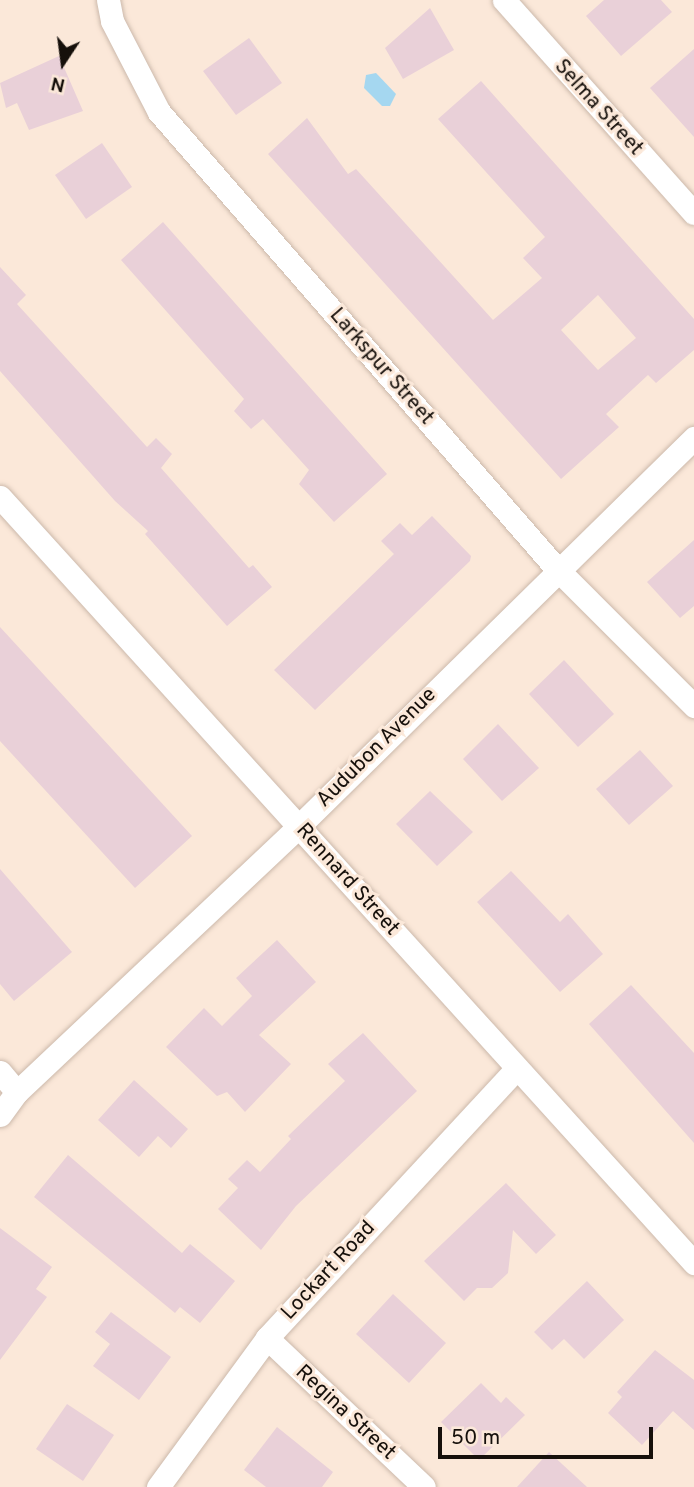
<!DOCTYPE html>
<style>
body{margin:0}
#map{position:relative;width:694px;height:1487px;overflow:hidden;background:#fbe8d9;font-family:Overpass,sans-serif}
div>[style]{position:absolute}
.water>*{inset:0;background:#a5d7f0}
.building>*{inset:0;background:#e9d0d8}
.roads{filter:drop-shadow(0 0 2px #ccb9ab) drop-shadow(0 0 2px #ccb9ab)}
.minor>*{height:23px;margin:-11.5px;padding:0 11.5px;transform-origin:11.5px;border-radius:11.5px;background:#fff}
span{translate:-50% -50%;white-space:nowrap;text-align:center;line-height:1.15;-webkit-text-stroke:6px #fbe8d9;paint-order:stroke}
.street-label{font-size:21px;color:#16100b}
.north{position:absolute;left:28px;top:28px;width:70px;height:70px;-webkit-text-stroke:5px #fbe8d9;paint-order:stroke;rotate:193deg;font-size:19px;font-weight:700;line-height:28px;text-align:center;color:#16100b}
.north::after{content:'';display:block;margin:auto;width:24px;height:32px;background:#16100b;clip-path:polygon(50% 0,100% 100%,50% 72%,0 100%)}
.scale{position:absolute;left:438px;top:1427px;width:215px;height:32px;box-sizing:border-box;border:4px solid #16100b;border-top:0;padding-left:9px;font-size:21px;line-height:24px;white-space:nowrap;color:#16100b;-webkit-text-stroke:5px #fbe8d9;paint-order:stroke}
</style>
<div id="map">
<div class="water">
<i style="clip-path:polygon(376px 73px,396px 94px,390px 106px,382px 106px,364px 88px,366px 75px)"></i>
</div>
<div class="building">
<i style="clip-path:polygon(604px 0,661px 0,672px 12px,621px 56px,586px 16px)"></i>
<i style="clip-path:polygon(430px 8px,454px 50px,403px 79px,385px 48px)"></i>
<i style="clip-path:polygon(249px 38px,282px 83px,236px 115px,203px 71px)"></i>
<i style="clip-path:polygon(694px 49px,694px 137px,650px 88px)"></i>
<i style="clip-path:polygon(59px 56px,83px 111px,29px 130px,17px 103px,6px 108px,0 83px)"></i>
<i style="clip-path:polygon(evenodd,481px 81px,694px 319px,694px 350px,656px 383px,648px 375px,606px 414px,619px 427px,561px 479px,268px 154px,307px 118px,348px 174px,356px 169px,493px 320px,542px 278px,523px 258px,545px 237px,438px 119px,481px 81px,598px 295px,636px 338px,598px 370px,561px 330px,598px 295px)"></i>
<i style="clip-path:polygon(102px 143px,132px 187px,86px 219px,55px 175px)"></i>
<i style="clip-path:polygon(163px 222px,387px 474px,334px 522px,299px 484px,309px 470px,263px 419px,251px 429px,234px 411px,244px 399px,121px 260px)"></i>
<i style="clip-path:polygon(0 267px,26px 295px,17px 304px,147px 447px,156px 438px,172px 454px,161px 468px,249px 568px,253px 565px,272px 587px,227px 626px,145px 534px,148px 531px,115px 501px,0 371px)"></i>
<i style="clip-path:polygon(432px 516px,471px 556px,470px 561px,315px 710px,274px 670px,394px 554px,381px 541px,400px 523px,412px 535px)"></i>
<i style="clip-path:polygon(694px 540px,694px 606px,680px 618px,647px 582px)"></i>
<i style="clip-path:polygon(0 627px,192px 836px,135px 888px,0 741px)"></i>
<i style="clip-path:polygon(564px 660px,614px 714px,578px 747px,529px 694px)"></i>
<i style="clip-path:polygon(498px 724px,539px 768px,502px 801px,463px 759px)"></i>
<i style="clip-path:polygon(640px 750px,673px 786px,629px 825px,596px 789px)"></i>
<i style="clip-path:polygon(430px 791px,473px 832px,437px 866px,396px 824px)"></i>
<i style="clip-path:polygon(0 869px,72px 952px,14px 1001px,0 984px)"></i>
<i style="clip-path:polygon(511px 871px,560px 922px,568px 914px,603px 954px,560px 992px,477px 902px)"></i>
<i style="clip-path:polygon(277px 940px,316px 982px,259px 1035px,291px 1064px,245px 1112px,227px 1092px,217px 1096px,166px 1047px,204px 1008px,222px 1026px,252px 996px,236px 978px)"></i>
<i style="clip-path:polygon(631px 985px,694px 1053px,694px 1143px,589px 1024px)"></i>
<i style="clip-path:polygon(363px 1033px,417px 1091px,296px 1206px,261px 1250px,218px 1209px,238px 1188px,228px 1179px,247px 1160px,260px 1172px,291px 1139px,288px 1136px,345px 1081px,328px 1064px)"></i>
<i style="clip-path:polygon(134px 1080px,188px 1129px,171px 1148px,158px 1136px,139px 1157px,98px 1120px)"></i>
<i style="clip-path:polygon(68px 1155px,182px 1253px,190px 1244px,235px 1281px,200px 1323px,180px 1307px,175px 1313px,34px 1197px)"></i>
<i style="clip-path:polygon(506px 1183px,556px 1235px,536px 1254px,513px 1230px,508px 1273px,492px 1288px,477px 1288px,464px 1301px,424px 1261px)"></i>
<i style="clip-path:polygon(0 1228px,52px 1267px,36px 1289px,47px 1297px,0 1360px)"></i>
<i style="clip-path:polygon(587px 1281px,624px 1320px,584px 1359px,564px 1339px,552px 1350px,534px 1332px)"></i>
<i style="clip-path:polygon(393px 1294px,446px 1343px,409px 1383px,356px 1334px)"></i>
<i style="clip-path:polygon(111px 1312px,171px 1357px,139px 1400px,93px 1366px,110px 1344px,95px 1332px)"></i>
<i style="clip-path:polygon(655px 1350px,694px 1380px,694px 1430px,673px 1411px,642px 1445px,608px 1413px,622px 1397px,617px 1392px)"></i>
<i style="clip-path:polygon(481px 1383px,501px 1403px,506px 1397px,525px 1415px,479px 1460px,441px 1422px)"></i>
<i style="clip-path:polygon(67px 1404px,114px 1435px,83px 1481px,36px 1449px)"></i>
<i style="clip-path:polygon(277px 1427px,333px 1472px,322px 1487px,266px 1487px,244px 1470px)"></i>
<i style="clip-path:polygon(549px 1452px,587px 1487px,517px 1487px)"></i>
</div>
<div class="roads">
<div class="minor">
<i style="left:108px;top:0;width:21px;rotate:79deg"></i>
<i style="left:112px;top:21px;width:102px;rotate:62.7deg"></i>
<i style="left:159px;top:112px;width:606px;rotate:48.95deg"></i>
<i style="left:557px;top:569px;width:194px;rotate:45deg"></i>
<i style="left:504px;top:0;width:285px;rotate:48.3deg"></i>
<i style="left:0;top:497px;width:1034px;rotate:47.82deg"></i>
<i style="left:0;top:1072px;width:26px;rotate:50deg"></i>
<i style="left:0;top:1115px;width:29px;rotate:-54deg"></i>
<i style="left:17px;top:1092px;width:388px;rotate:-43.3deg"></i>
<i style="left:299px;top:826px;width:554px;rotate:-44.49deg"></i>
<i style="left:267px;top:1338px;width:216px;rotate:43.5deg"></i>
<i style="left:158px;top:1487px;width:185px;rotate:-53.8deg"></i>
<i style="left:267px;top:1338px;width:367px;rotate:-47.2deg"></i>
</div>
</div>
<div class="street-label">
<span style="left:598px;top:108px;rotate:48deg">Selma Street</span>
<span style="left:381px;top:367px;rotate:49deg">Larkspur Street</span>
<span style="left:377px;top:748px;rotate:-45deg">Audubon Avenue</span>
<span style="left:347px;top:880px;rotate:48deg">Rennard Street</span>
<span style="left:329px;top:1271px;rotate:-47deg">Lockart Road</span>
<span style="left:345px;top:1413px;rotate:43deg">Regina Street</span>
</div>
<div class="north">N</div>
<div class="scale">50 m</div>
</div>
